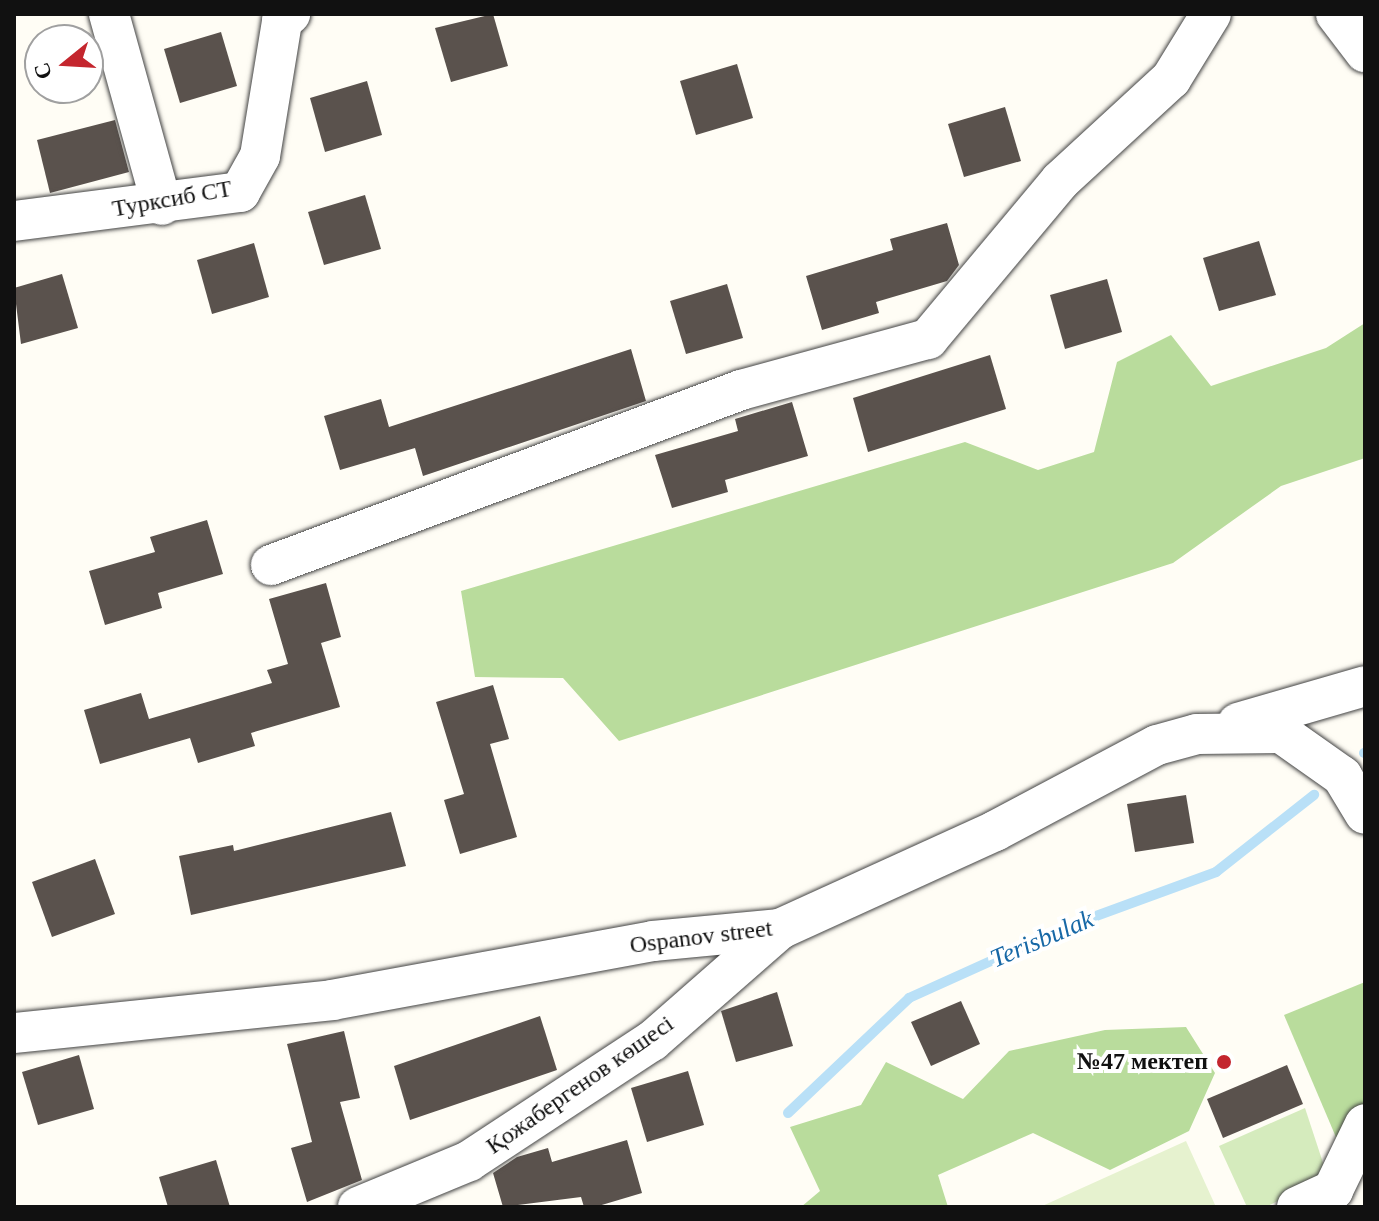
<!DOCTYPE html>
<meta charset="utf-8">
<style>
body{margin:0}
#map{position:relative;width:1379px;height:1221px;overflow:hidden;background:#fffdf5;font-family:"Times New Roman",serif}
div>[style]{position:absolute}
.green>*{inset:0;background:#d5ebbd}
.forest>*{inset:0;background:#b9dc9c}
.pitch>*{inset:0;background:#e6f2cf}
.stream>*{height:10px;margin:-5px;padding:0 5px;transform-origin:5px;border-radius:5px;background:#b9e0f7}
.building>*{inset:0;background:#5a524d}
.roads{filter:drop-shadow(0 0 2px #444) drop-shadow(0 0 2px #444)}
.minor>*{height:40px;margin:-20px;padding:0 20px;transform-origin:20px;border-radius:20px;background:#fff}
.dots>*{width:22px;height:22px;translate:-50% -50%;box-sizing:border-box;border:4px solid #fff;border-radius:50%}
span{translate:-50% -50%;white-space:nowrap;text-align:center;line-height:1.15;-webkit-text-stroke:8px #fff;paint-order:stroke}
.street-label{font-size:24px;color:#111}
.poi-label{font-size:24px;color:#111;font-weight:700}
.right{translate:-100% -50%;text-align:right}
.water-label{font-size:26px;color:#1768a6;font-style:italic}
.frame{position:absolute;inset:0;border:16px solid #111;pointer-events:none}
.north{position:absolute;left:24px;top:24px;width:80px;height:80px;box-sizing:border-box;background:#fff;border:2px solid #a0a0a0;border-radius:50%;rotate:252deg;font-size:22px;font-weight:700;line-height:32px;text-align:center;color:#111}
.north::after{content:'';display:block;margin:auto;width:28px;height:36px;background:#c4262e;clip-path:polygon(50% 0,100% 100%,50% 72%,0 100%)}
</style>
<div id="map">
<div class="green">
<i style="clip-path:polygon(1305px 1108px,1327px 1175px,1266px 1207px,1247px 1207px,1219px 1146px)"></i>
</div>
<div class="forest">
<i style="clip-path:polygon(1365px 323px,1365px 458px,1281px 486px,1173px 563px,619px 741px,563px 678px,475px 677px,461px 591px,965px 442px,1038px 470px,1094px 452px,1117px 362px,1171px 335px,1211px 386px,1326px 348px)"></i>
<i style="clip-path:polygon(1365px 982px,1365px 1123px,1341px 1149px,1284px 1015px)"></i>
<i style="clip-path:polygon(1186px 1027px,1215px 1073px,1189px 1131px,1110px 1170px,1033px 1133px,938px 1175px,948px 1207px,801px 1207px,820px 1191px,790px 1127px,861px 1105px,886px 1062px,963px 1099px,1009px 1051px,1105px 1030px)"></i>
</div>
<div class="pitch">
<i style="clip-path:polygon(1186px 1141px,1216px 1207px,1040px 1207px)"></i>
</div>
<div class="stream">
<i style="left:1364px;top:753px;width:1px"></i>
<i style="left:788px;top:1113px;width:167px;rotate:-43.5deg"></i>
<i style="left:909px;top:998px;width:172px;rotate:-24.3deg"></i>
<i style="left:1066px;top:927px;width:160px;rotate:-20.1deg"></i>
<i style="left:1216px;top:872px;width:125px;rotate:-38.2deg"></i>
</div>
<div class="building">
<i style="clip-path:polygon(493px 14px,508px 66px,451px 82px,435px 28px)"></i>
<i style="clip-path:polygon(221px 32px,237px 86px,180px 103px,164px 49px)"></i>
<i style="clip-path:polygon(737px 64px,753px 118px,696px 135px,680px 81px)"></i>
<i style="clip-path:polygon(367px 81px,382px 135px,325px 152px,310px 98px)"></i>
<i style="clip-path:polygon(1005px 107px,1021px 161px,964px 177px,948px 124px)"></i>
<i style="clip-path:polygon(115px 120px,129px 172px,50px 193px,37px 140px)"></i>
<i style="clip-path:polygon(365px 195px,381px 249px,324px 265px,308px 212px)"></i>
<i style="clip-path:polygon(947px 223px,959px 265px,947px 281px,876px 302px,879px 313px,822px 330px,806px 276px,893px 250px,890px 239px)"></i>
<i style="clip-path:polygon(1259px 241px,1276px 295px,1219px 311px,1203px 258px)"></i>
<i style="clip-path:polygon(254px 243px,269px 297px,212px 314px,197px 260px)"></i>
<i style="clip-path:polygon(62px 274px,78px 328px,21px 344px,14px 288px)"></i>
<i style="clip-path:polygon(1107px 279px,1122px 332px,1065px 349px,1050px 295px)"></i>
<i style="clip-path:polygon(727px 284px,743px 338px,686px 354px,670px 301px)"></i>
<i style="clip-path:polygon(631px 349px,646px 401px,423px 476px,415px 448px,340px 470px,324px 416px,381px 399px,389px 427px)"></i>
<i style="clip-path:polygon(990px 355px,1006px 409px,868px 452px,853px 398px)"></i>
<i style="clip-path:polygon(792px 402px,808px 456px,725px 480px,728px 492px,672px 508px,655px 455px,738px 431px,735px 419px)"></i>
<i style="clip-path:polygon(207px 520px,223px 574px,158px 593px,162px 608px,105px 625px,89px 571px,155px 552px,150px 537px)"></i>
<i style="clip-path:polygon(326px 583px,341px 637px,321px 643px,340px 707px,251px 733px,255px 746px,198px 763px,190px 738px,100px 764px,84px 710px,141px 693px,149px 719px,272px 683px,267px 670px,288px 664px,269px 599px)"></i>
<i style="clip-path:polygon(493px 685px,509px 739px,490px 744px,517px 837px,460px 854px,444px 800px,464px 794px,436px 702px)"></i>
<i style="clip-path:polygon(1186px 795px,1194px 843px,1135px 852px,1127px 804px)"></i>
<i style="clip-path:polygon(391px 812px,406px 866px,191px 915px,179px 856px,233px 845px,234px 851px)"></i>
<i style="clip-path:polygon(95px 859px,115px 914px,52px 937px,32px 882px)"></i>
<i style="clip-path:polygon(777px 992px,793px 1046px,736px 1062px,721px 1011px)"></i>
<i style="clip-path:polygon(961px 1001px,980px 1044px,931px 1066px,911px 1022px)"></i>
<i style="clip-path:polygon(540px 1016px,557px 1070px,410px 1120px,394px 1066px)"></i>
<i style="clip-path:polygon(344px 1031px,360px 1098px,340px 1102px,362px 1180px,307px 1202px,291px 1148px,312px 1142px,287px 1044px)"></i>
<i style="clip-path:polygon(79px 1055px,94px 1109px,38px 1125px,22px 1072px)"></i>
<i style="clip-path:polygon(1287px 1065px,1303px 1104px,1223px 1138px,1207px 1099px)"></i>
<i style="clip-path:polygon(688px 1071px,704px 1125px,647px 1142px,631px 1088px)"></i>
<i style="clip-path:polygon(627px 1140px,642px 1193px,595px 1207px,584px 1207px,581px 1197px,503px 1207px,493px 1173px,517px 1157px,548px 1148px,552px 1162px)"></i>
<i style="clip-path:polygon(216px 1160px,230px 1207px,168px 1207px,159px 1177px)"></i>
</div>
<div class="roads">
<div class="minor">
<i style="left:109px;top:14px;width:198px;rotate:74.5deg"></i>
<i style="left:1336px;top:14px;width:48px;rotate:52.7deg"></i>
<i style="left:14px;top:221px;width:228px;rotate:-7.3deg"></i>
<i style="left:240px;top:192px;width:41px;rotate:-60.9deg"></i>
<i style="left:260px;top:156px;width:137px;rotate:-80.7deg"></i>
<i style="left:282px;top:21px;width:11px;rotate:-41deg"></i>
<i style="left:271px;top:565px;width:502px;rotate:-20.42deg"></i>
<i style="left:741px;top:390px;width:194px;rotate:-15.3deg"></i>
<i style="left:928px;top:339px;width:206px;rotate:-50.1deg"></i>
<i style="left:1060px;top:181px;width:151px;rotate:-42.6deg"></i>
<i style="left:1171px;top:79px;width:76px;rotate:-58.4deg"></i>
<i style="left:1238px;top:723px;width:132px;rotate:-16.2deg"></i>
<i style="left:14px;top:1033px;width:320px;rotate:-5.9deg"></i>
<i style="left:332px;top:1000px;width:326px;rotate:-10.4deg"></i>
<i style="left:653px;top:941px;width:128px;rotate:-5.4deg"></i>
<i style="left:780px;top:929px;width:236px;rotate:-24.5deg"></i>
<i style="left:995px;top:831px;width:183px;rotate:-28deg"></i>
<i style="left:1157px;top:745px;width:41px;rotate:-15.4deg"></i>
<i style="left:1197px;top:734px;width:84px;rotate:-0.7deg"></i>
<i style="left:1281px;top:733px;width:75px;rotate:35.2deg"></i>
<i style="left:1342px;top:776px;width:44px;rotate:58.8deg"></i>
<i style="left:358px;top:1207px;width:120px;rotate:-22.5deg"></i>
<i style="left:469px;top:1161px;width:219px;rotate:-33.3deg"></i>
<i style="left:652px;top:1041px;width:170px;rotate:-41.2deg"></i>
<i style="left:1297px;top:1207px;width:40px;rotate:-25deg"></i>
<i style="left:1333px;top:1190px;width:73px;rotate:-64.1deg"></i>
</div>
</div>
<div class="dots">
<i style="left:1224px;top:1062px;background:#c4262e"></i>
</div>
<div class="street-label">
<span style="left:172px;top:199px;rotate:-10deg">Турксиб СТ</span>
<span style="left:701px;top:937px;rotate:-7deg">Ospanov street</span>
<span style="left:580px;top:1085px;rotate:-35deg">Қожабергенов көшесі</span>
</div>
<div class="poi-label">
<span class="right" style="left:1208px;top:1062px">№47 мектеп</span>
</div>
<div class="water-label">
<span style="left:1042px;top:939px;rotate:-23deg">Terisbulak</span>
</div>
<div class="frame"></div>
<div class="north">С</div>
</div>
